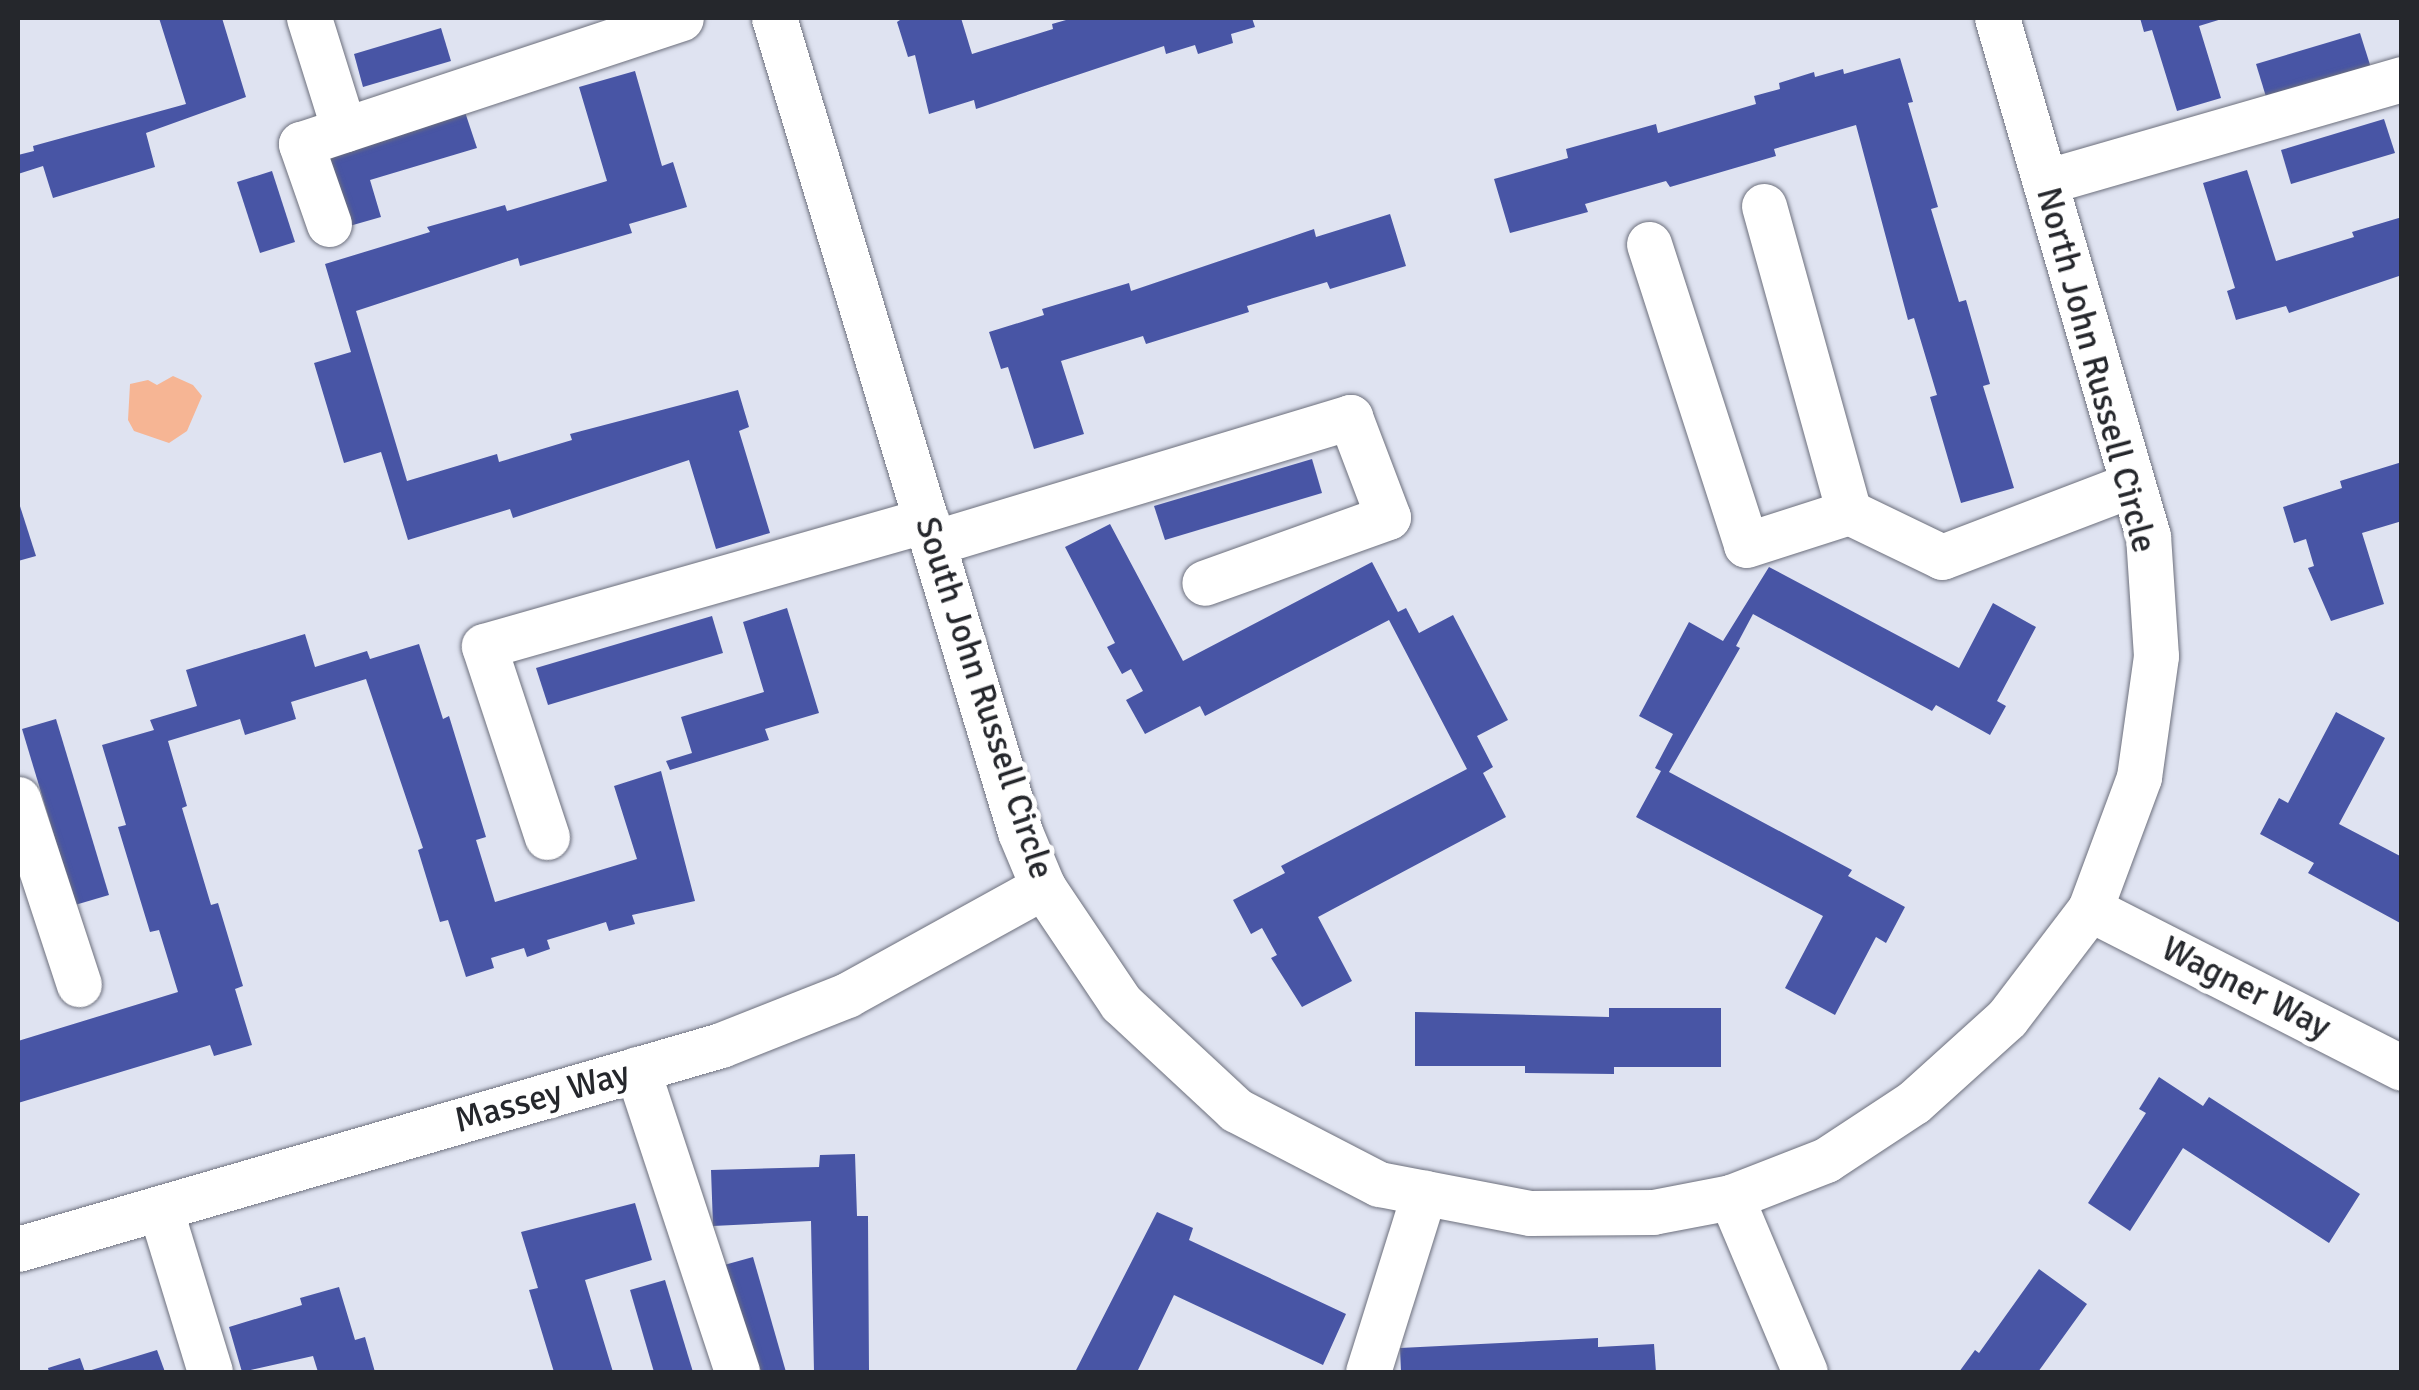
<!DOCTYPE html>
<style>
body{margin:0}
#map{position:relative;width:2419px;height:1390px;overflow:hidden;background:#dfe3f1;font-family:Signika,sans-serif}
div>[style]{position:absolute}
.green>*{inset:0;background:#f6b594}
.building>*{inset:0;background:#4855a5}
.roads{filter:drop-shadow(0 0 2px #6d707d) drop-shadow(0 0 2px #6d707d)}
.minor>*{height:45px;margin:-22.5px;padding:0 22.5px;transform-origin:22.5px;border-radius:22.5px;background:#fff}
span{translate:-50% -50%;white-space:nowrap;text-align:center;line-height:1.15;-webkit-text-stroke:10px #fff;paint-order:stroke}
.street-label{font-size:35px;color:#25272c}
.frame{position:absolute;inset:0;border:20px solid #25272c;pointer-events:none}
</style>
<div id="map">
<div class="green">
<i style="clip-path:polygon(173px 376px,193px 385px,202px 396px,187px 431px,169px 443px,134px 431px,128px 420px,130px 384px,148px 380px,157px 385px)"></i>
</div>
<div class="building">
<i style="clip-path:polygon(159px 18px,222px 18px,246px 97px,146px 133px,155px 167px,53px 198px,43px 166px,18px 174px,18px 155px,34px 151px,33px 146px,186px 104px)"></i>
<i style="clip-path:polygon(903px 18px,961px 18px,972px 54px,1053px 29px,1052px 24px,1073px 18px,1252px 18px,1255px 27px,1231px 34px,1233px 43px,1198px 54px,1195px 45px,1166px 54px,1164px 46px,976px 109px,974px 100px,929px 114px,915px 55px,908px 57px,897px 22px)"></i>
<i style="clip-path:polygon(2140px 18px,2225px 18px,2199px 26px,2221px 98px,2177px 111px,2152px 30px,2144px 32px)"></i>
<i style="clip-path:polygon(441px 28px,451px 61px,363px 87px,354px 54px)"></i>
<i style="clip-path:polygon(2360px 33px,2371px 68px,2267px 100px,2256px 64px)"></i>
<i style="clip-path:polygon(1900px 58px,1913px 102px,1908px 103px,1938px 207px,1931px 209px,1959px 302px,1966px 300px,1990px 384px,1983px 386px,2014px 488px,1961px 503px,1930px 397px,1937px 395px,1914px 318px,1908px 320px,1856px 125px,1774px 149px,1776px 156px,1670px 187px,1666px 181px,1585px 204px,1588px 212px,1510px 233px,1494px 179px,1568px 158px,1566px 149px,1656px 124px,1658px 133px,1756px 104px,1754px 96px,1780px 89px,1779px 83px,1814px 72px,1815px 77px,1843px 69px,1844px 74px)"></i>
<i style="clip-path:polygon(635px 71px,662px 166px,673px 162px,687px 207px,629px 224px,632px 233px,520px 266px,518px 258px,356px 311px,407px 481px,497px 454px,499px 462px,572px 440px,570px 434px,738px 390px,749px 427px,739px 431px,770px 533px,716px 549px,689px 460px,513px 518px,510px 509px,408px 540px,381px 452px,344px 463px,314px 363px,351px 352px,325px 264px,430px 232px,427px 227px,505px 205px,507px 211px,607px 181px,579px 87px)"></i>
<i style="clip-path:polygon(465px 112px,477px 148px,370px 180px,381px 217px,346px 227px,324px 153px)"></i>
<i style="clip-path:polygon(2384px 119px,2395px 153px,2291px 184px,2281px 150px)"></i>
<i style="clip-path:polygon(2247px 170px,2276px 261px,2354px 237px,2352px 232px,2402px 217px,2402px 275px,2289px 313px,2286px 306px,2236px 320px,2227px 291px,2235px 288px,2203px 183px)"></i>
<i style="clip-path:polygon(272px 171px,295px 242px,260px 253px,237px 182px)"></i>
<i style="clip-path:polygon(1390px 214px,1406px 266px,1330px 289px,1327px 282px,1247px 306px,1249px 312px,1146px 344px,1143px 336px,1061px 361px,1084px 434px,1034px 449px,1008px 367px,1001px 369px,989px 332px,1044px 315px,1042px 309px,1129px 283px,1131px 291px,1314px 229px,1316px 237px)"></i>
<i style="clip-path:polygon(1312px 459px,1322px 493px,1165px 540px,1154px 506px)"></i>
<i style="clip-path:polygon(2402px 462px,2402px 521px,2362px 533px,2384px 604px,2331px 621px,2308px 568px,2314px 566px,2306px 539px,2294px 543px,2283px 507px,2342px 488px,2340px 481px)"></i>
<i style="clip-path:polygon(18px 500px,36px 556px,18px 561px)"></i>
<i style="clip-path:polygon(1110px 524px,1183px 661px,1372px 562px,1398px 612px,1406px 608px,1419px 633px,1453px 615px,1508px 720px,1477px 736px,1493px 767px,1483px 773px,1506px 817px,1318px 917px,1352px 981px,1302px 1007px,1271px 958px,1277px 955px,1262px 928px,1251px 934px,1233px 900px,1285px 873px,1281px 866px,1467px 769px,1389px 620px,1205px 716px,1200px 706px,1145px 734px,1126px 700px,1143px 691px,1131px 669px,1122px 674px,1107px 647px,1115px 643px,1065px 547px)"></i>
<i style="clip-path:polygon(1769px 567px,1959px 668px,1993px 603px,2036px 627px,1997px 701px,2006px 706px,1990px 735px,1936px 705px,1932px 711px,1753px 614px,1736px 646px,1740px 648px,1669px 772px,1852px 870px,1848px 876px,1905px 907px,1886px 943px,1876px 937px,1835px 1015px,1785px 988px,1823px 916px,1636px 817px,1661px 771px,1655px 768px,1673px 734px,1639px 716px,1689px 622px,1723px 641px)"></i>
<i style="clip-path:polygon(787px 608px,819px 713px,765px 729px,769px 740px,670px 770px,666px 761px,692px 753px,681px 717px,764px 692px,743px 622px)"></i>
<i style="clip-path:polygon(712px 616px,723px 653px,548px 705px,536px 668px)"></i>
<i style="clip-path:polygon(305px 634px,315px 667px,367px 651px,370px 659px,419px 644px,443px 719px,449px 716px,486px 837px,476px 840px,495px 902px,637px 859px,614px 786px,661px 771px,695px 901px,632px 915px,635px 924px,609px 931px,606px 922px,547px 940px,550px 949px,527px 957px,524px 948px,491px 958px,494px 968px,466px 977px,448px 920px,440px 922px,418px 850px,423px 848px,366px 679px,291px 702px,296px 719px,245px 735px,240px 719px,168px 741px,187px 806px,182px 808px,211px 905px,218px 903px,243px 986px,235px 989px,252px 1045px,214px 1056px,210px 1045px,18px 1103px,18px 1041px,178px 992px,159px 930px,150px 932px,118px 827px,126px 825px,102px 745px,154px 730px,150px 720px,197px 706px,186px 670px)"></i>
<i style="clip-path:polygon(2336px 712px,2385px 738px,2339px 824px,2402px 857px,2402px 924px,2308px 873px,2314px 863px,2260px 834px,2279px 798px,2288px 803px)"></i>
<i style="clip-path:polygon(56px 719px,109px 895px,75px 905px,22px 729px)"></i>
<i style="clip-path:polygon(1609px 1008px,1721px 1008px,1721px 1067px,1614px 1067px,1614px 1074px,1525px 1073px,1525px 1066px,1415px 1066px,1415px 1012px,1609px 1017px)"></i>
<i style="clip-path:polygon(2159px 1077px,2203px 1106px,2209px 1097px,2360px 1194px,2329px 1243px,2183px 1148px,2130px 1231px,2088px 1203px,2146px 1113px,2139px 1109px)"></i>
<i style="clip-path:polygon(855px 1154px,857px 1216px,868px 1216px,869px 1372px,814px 1372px,811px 1221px,713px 1226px,711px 1170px,819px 1167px,820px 1155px)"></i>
<i style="clip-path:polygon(635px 1203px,652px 1260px,585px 1280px,613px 1372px,554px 1372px,529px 1290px,538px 1288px,521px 1232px)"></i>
<i style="clip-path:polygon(1157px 1212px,1193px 1228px,1189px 1240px,1346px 1314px,1323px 1365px,1174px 1295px,1137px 1372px,1075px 1372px)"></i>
<i style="clip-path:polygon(753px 1257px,786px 1372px,747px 1372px,717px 1267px)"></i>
<i style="clip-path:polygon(2039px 1269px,2087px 1304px,2038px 1372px,1959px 1372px,1975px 1350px,1979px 1353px)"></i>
<i style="clip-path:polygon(665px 1280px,693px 1372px,654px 1372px,630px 1290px)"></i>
<i style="clip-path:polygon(339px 1287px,355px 1340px,365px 1337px,375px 1372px,318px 1372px,313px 1356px,242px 1372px,229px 1327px,302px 1305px,300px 1298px)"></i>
<i style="clip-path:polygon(1598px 1338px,1598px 1347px,1654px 1344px,1656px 1372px,1401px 1372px,1400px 1348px)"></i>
<i style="clip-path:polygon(157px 1350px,165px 1372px,85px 1372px)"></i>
<i style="clip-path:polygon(80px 1358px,85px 1372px,49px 1372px,48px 1368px)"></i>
</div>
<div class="roads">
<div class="minor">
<i style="left:309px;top:18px;width:117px;rotate:72.6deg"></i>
<i style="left:774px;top:18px;width:850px;rotate:73.18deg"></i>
<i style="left:1020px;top:832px;width:60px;rotate:67.3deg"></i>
<i style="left:1043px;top:887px;width:140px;rotate:56.1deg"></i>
<i style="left:1121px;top:1003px;width:157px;rotate:42.9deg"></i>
<i style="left:1236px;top:1110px;width:161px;rotate:27.4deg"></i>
<i style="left:1379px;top:1184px;width:154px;rotate:10.9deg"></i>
<i style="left:1530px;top:1213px;width:123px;rotate:-0.5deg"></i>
<i style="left:1653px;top:1212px;width:79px;rotate:-10.9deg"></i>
<i style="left:1731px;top:1197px;width:102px;rotate:-21.3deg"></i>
<i style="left:1826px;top:1160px;width:105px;rotate:-33.4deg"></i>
<i style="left:1914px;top:1102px;width:125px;rotate:-42.1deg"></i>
<i style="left:2007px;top:1018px;width:137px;rotate:-52.7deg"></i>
<i style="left:2090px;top:909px;width:141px;rotate:-69.6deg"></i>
<i style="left:2139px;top:777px;width:122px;rotate:-82deg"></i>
<i style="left:2156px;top:656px;width:120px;rotate:-93.8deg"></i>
<i style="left:2148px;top:536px;width:540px;rotate:-106.25deg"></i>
<i style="left:2045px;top:182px;width:372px;rotate:-16.1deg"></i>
<i style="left:1764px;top:206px;width:318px;rotate:74.5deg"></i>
<i style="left:329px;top:224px;width:85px;rotate:-109.3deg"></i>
<i style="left:301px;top:144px;width:400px;rotate:-18.3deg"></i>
<i style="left:1649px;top:244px;width:316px;rotate:72.1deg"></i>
<i style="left:1746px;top:545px;width:108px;rotate:-17.8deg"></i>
<i style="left:1849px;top:512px;width:103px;rotate:25.8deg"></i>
<i style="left:1942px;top:557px;width:204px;rotate:-20.9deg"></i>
<i style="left:933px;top:543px;width:436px;rotate:-16.8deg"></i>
<i style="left:1350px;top:417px;width:107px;rotate:69.2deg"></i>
<i style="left:1388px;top:517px;width:195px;rotate:160.3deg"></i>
<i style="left:18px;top:799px;width:195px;rotate:71.8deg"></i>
<i style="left:547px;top:837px;width:201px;rotate:-108.3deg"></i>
<i style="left:484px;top:646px;width:460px;rotate:-15.9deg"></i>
<i style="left:2090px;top:909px;width:350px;rotate:27deg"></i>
<i style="left:637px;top:1069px;width:319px;rotate:71.7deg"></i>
<i style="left:1731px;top:1197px;width:190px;rotate:67.1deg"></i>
<i style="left:160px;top:1208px;width:171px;rotate:73deg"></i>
<i style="left:18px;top:1249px;width:732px;rotate:-16.18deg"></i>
<i style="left:721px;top:1045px;width:136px;rotate:-21.6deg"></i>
<i style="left:847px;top:995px;width:224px;rotate:-28.9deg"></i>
<i style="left:1368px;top:1372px;width:188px;rotate:-72.6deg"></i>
</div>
</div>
<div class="street-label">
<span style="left:2096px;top:370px;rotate:75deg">North John Russell Circle</span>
<span style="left:984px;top:698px;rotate:72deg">South John Russell Circle</span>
<span style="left:2246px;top:988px;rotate:27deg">Wagner Way</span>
<span style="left:542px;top:1097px;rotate:-16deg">Massey Way</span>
</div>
<div class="frame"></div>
</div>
